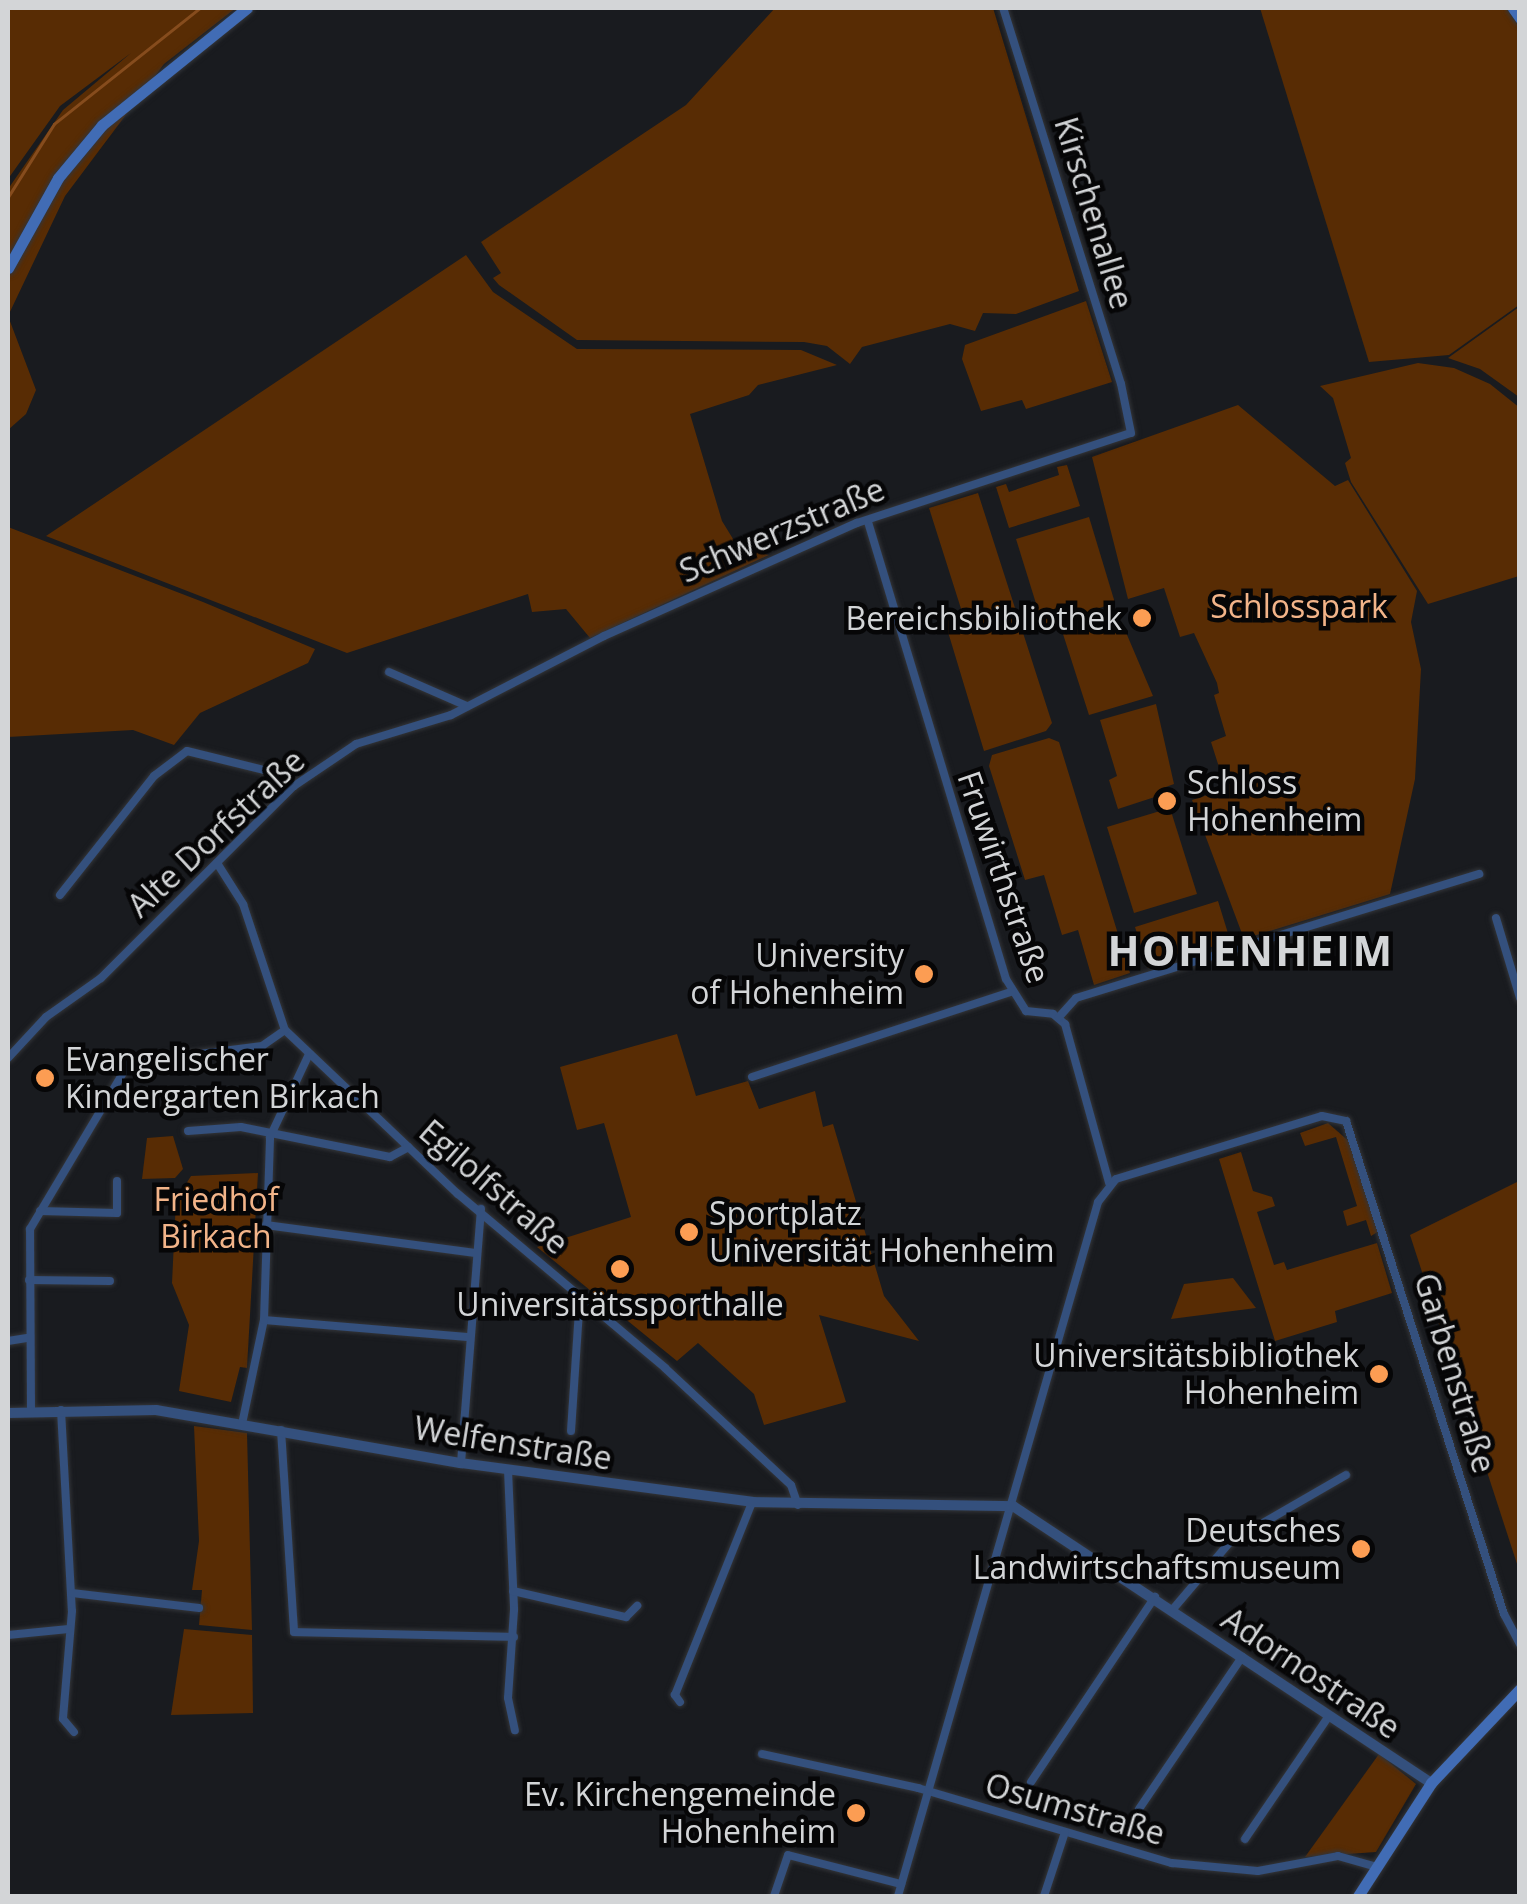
<!DOCTYPE html>
<meta charset="utf-8">
<style>
body{margin:0}
#map{position:relative;width:1527px;height:1904px;overflow:hidden;background:#191b1f;font-family:"Open Sans",sans-serif}
div>[style]{position:absolute}
.green>*{inset:0;background:#582c04}
.stream>*{height:2.5px;margin:-1.25px;padding:0 1.25px;transform-origin:1.25px;border-radius:1.25px;background:#864c1d}
.roads{filter:drop-shadow(0 0 2px #333539) drop-shadow(0 0 2px #333539)}
.minor>*{height:8px;margin:-4px;padding:0 4px;transform-origin:4px;border-radius:4px;background:#34507d}
.tertiary>*{height:10px;margin:-5px;padding:0 5px;transform-origin:5px;border-radius:5px;background:#34507d}
.secondary>*{height:11px;margin:-5.5px;padding:0 5.5px;transform-origin:5.5px;border-radius:5.5px;background:#416cb5}
.dots>*{width:28px;height:28px;translate:-50% -50%;box-sizing:border-box;border:5px solid #060607;border-radius:50%}
span{translate:-50% -50%;white-space:nowrap;text-align:center;line-height:1.15;-webkit-text-stroke:9px #060607;paint-order:stroke}
.street-label{font-size:32px;color:#d3d5d7}
.park-label{font-size:32px;color:#f2b489}
.poi-label{font-size:32px;color:#d3d5d7}
.right{translate:-100% -50%;text-align:right}
.left{translate:0 -50%;text-align:left}
.district-label{font-size:42px;color:#d3d5d7;font-weight:700;letter-spacing:2.5px}
.frame{position:absolute;inset:0;border:10px solid #d3d5d7;pointer-events:none}
</style>
<div id="map">
<div class="green">
<i style="clip-path:polygon(8px 8px,236px 8px,164px 64px,65px 196px,8px 316px,36px 390px,26px 414px,8px 430px,8px 189px,63px 110px,131px 53px,60px 106px,8px 179px)"></i>
<i style="clip-path:polygon(775px 8px,993px 8px,1079px 291px,1016px 314px,983px 313px,975px 331px,950px 324px,862px 347px,850px 364px,827px 346px,804px 342px,577px 340px,499px 285px,493px 278px,501px 273px,481px 242px,686px 105px)"></i>
<i style="clip-path:polygon(1260px 8px,1506px 8px,1520px 28px,1519px 305px,1449px 355px,1369px 362px)"></i>
<i style="clip-path:polygon(466px 255px,493px 292px,577px 349px,801px 350px,837px 365px,758px 385px,749px 395px,690px 414px,722px 521px,738px 547px,769px 555px,590px 638px,566px 609px,532px 612px,528px 594px,347px 653px,46px 536px)"></i>
<i style="clip-path:polygon(1086px 301px,1112px 382px,1026px 409px,1022px 400px,981px 411px,962px 359px,965px 345px)"></i>
<i style="clip-path:polygon(1519px 307px,1519px 397px,1480px 369px,1448px 358px)"></i>
<i style="clip-path:polygon(1418px 363px,1454px 368px,1490px 384px,1520px 408px,1519px 576px,1428px 604px,1351px 482px,1345px 463px,1351px 458px,1333px 398px,1320px 386px)"></i>
<i style="clip-path:polygon(1238px 405px,1335px 486px,1348px 480px,1417px 591px,1411px 622px,1421px 669px,1415px 779px,1390px 894px,1244px 939px,1192px 800px,1226px 789px,1211px 742px,1226px 736px,1214px 695px,1219px 693px,1217px 683px,1194px 633px,1180px 637px,1164px 588px,1128px 599px,1092px 457px)"></i>
<i style="clip-path:polygon(1067px 465px,1080px 506px,1009px 528px,996px 487px,1006px 484px,1009px 492px,1059px 475px,1057px 467px)"></i>
<i style="clip-path:polygon(978px 493px,1052px 723px,1046px 731px,984px 751px,945px 622px,963px 615px,929px 508px)"></i>
<i style="clip-path:polygon(1089px 517px,1115px 603px,1043px 626px,1016px 539px)"></i>
<i style="clip-path:polygon(8px 527px,203px 602px,315px 649px,308px 663px,200px 713px,174px 745px,133px 730px,8px 737px)"></i>
<i style="clip-path:polygon(1111px 619px,1114px 626px,1122px 623px,1153px 696px,1089px 715px,1063px 634px)"></i>
<i style="clip-path:polygon(1156px 704px,1174px 784px,1163px 788px,1164px 794px,1118px 809px,1109px 780px,1117px 776px,1100px 720px)"></i>
<i style="clip-path:polygon(1049px 738px,1059px 742px,1130px 973px,1094px 985px,1078px 930px,1062px 935px,1044px 875px,1025px 880px,989px 766px,992px 755px)"></i>
<i style="clip-path:polygon(1170px 808px,1197px 894px,1134px 913px,1107px 827px)"></i>
<i style="clip-path:polygon(1218px 901px,1231px 943px,1172px 955px,1173px 961px,1148px 968px,1135px 927px)"></i>
<i style="clip-path:polygon(677px 1034px,696px 1096px,748px 1081px,759px 1109px,815px 1091px,823px 1127px,833px 1124px,884px 1296px,919px 1341px,819px 1315px,846px 1402px,764px 1425px,754px 1394px,698px 1343px,677px 1361px,537px 1247px,631px 1217px,604px 1123px,577px 1130px,560px 1067px)"></i>
<i style="clip-path:polygon(1328px 1123px,1352px 1144px,1379px 1231px,1371px 1236px,1366px 1220px,1347px 1226px,1343px 1211px,1357px 1206px,1336px 1137px,1305px 1146px,1300px 1133px)"></i>
<i style="clip-path:polygon(173px 1136px,183px 1169px,175px 1178px,142px 1179px,147px 1138px)"></i>
<i style="clip-path:polygon(1241px 1152px,1253px 1191px,1272px 1197px,1275px 1206px,1257px 1212px,1274px 1265px,1284px 1262px,1287px 1270px,1377px 1243px,1392px 1293px,1335px 1311px,1337px 1322px,1275px 1341px,1219px 1159px)"></i>
<i style="clip-path:polygon(258px 1173px,247px 1368px,240px 1367px,231px 1402px,179px 1391px,189px 1325px,172px 1283px,176px 1200px,191px 1176px)"></i>
<i style="clip-path:polygon(1519px 1181px,1519px 1570px,1410px 1235px)"></i>
<i style="clip-path:polygon(1233px 1278px,1256px 1308px,1171px 1319px,1184px 1284px)"></i>
<i style="clip-path:polygon(194px 1426px,247px 1433px,252px 1630px,199px 1625px,202px 1590px,192px 1590px,199px 1541px)"></i>
<i style="clip-path:polygon(184px 1629px,252px 1635px,253px 1713px,171px 1715px)"></i>
<i style="clip-path:polygon(1379px 1754px,1416px 1784px,1376px 1852px,1305px 1857px)"></i>
</div>
<div class="stream">
<i style="left:8px;top:197px;width:86px;rotate:-57.8deg"></i>
<i style="left:54px;top:124px;width:186px;rotate:-38.5deg"></i>
</div>
<div class="roads">
<div class="minor">
<i style="left:868px;top:522px;width:477px;rotate:73.2deg"></i>
<i style="left:1006px;top:979px;width:38px;rotate:58deg"></i>
<i style="left:1026px;top:1011px;width:27px;rotate:6deg"></i>
<i style="left:1053px;top:1014px;width:16px;rotate:40deg"></i>
<i style="left:1065px;top:1024px;width:165px;rotate:74.5deg"></i>
<i style="left:389px;top:672px;width:85px;rotate:23.6deg"></i>
<i style="left:217px;top:863px;width:49px;rotate:57.6deg"></i>
<i style="left:243px;top:904px;width:133px;rotate:71.6deg"></i>
<i style="left:285px;top:1030px;width:238px;rotate:43.5deg"></i>
<i style="left:458px;top:1194px;width:270px;rotate:40deg"></i>
<i style="left:665px;top:1368px;width:172px;rotate:42.9deg"></i>
<i style="left:791px;top:1485px;width:21px;rotate:71deg"></i>
<i style="left:60px;top:895px;width:152px;rotate:-51.7deg"></i>
<i style="left:154px;top:776px;width:41px;rotate:-37.1deg"></i>
<i style="left:187px;top:751px;width:83px;rotate:13.9deg"></i>
<i style="left:268px;top:771px;width:30px;rotate:30deg"></i>
<i style="left:1496px;top:918px;width:84px;rotate:73.3deg"></i>
<i style="left:1059px;top:1017px;width:25px;rotate:-48deg"></i>
<i style="left:1076px;top:998px;width:422px;rotate:-17.1deg"></i>
<i style="left:8px;top:1058px;width:56px;rotate:-47.2deg"></i>
<i style="left:46px;top:1017px;width:67px;rotate:-35.3deg"></i>
<i style="left:101px;top:978px;width:272px;rotate:-44.9deg"></i>
<i style="left:294px;top:786px;width:75px;rotate:-34.1deg"></i>
<i style="left:356px;top:744px;width:99px;rotate:-17deg"></i>
<i style="left:451px;top:715px;width:172px;rotate:-27.3deg"></i>
<i style="left:604px;top:636px;width:277px;rotate:-24.1deg"></i>
<i style="left:857px;top:523px;width:288px;rotate:-18.2deg"></i>
<i style="left:1131px;top:433px;width:50px;rotate:-101.5deg"></i>
<i style="left:1121px;top:384px;width:394px;rotate:-107.4deg"></i>
<i style="left:752px;top:1077px;width:273px;rotate:-18.2deg"></i>
<i style="left:188px;top:1131px;width:53px;rotate:-4.3deg"></i>
<i style="left:241px;top:1127px;width:152px;rotate:11.4deg"></i>
<i style="left:390px;top:1157px;width:21px;rotate:-28deg"></i>
<i style="left:40px;top:1211px;width:77px;rotate:1.5deg"></i>
<i style="left:117px;top:1213px;width:32px;rotate:-90deg"></i>
<i style="left:266px;top:1225px;width:211px;rotate:7.6deg"></i>
<i style="left:29px;top:1280px;width:81px;rotate:0.7deg"></i>
<i style="left:264px;top:1320px;width:204px;rotate:4.8deg"></i>
<i style="left:8px;top:1341px;width:19px;rotate:-9deg"></i>
<i style="left:61px;top:1410px;width:201px;rotate:86.9deg"></i>
<i style="left:72px;top:1611px;width:108px;rotate:94.8deg"></i>
<i style="left:63px;top:1719px;width:17px;rotate:50deg"></i>
<i style="left:31px;top:1412px;width:183px;rotate:-90.3deg"></i>
<i style="left:30px;top:1229px;width:193px;rotate:-59.2deg"></i>
<i style="left:129px;top:1063px;width:134px;rotate:-7.3deg"></i>
<i style="left:262px;top:1046px;width:28px;rotate:-35deg"></i>
<i style="left:242px;top:1424px;width:106px;rotate:-78.1deg"></i>
<i style="left:264px;top:1320px;width:183px;rotate:-88.1deg"></i>
<i style="left:270px;top:1137px;width:92px;rotate:-64.8deg"></i>
<i style="left:281px;top:1430px;width:202px;rotate:86.3deg"></i>
<i style="left:294px;top:1632px;width:220px;rotate:1.3deg"></i>
<i style="left:571px;top:1431px;width:137px;rotate:-86.2deg"></i>
<i style="left:461px;top:1463px;width:255px;rotate:-85.5deg"></i>
<i style="left:508px;top:1470px;width:140px;rotate:87.5deg"></i>
<i style="left:514px;top:1610px;width:88px;rotate:93.9deg"></i>
<i style="left:508px;top:1698px;width:33px;rotate:78deg"></i>
<i style="left:513px;top:1591px;width:116px;rotate:13deg"></i>
<i style="left:626px;top:1617px;width:16px;rotate:-45deg"></i>
<i style="left:72px;top:1593px;width:128px;rotate:6.7deg"></i>
<i style="left:1173px;top:1609px;width:88px;rotate:-49.6deg"></i>
<i style="left:1230px;top:1542px;width:134px;rotate:-30deg"></i>
<i style="left:8px;top:1635px;width:61px;rotate:-5.6deg"></i>
<i style="left:680px;top:1702px;width:9px;rotate:-126deg"></i>
<i style="left:675px;top:1695px;width:208px;rotate:-68.2deg"></i>
<i style="left:762px;top:1754px;width:160px;rotate:12.3deg"></i>
<i style="left:918px;top:1788px;width:265px;rotate:16.5deg"></i>
<i style="left:1172px;top:1863px;width:86px;rotate:5.3deg"></i>
<i style="left:1258px;top:1871px;width:81px;rotate:-10.6deg"></i>
<i style="left:1338px;top:1856px;width:41px;rotate:15.8deg"></i>
<i style="left:1031px;top:1782px;width:223px;rotate:-56.2deg"></i>
<i style="left:1139px;top:1809px;width:184px;rotate:-55.9deg"></i>
<i style="left:1245px;top:1839px;width:149px;rotate:-55.7deg"></i>
<i style="left:774px;top:1896px;width:43px;rotate:-71.1deg"></i>
<i style="left:788px;top:1855px;width:117px;rotate:14.4deg"></i>
<i style="left:898px;top:1896px;width:722px;rotate:-73.92deg"></i>
<i style="left:1098px;top:1202px;width:29px;rotate:-52deg"></i>
<i style="left:1116px;top:1179px;width:215px;rotate:-17deg"></i>
<i style="left:1322px;top:1116px;width:25px;rotate:12deg"></i>
<i style="left:1346px;top:1121px;width:518px;rotate:72.23deg"></i>
<i style="left:1504px;top:1614px;width:34px;rotate:62deg"></i>
<i style="left:1044px;top:1896px;width:67px;rotate:-71.8deg"></i>
</div>
<div class="tertiary">
<i style="left:8px;top:1413px;width:148px;rotate:-1.2deg"></i>
<i style="left:156px;top:1410px;width:310px;rotate:9.9deg"></i>
<i style="left:461px;top:1463px;width:294px;rotate:7.6deg"></i>
<i style="left:752px;top:1502px;width:261px;rotate:0.9deg"></i>
<i style="left:1013px;top:1506px;width:501px;rotate:33.53deg"></i>
</div>
<div class="secondary">
<i style="left:1513px;top:8px;width:12px;rotate:55deg"></i>
<i style="left:8px;top:268px;width:103px;rotate:-60.9deg"></i>
<i style="left:58px;top:178px;width:69px;rotate:-50.3deg"></i>
<i style="left:102px;top:125px;width:186px;rotate:-38.9deg"></i>
<i style="left:1358px;top:1896px;width:135px;rotate:-57.1deg"></i>
<i style="left:1431px;top:1783px;width:129px;rotate:-46.6deg"></i>
</div>
</div>
<div class="dots">
<i style="left:1142px;top:618px;background:#fc9d53"></i>
<i style="left:1167px;top:801px;background:#fc9d53"></i>
<i style="left:924px;top:974px;background:#fc9d53"></i>
<i style="left:45px;top:1078px;background:#fc9d53"></i>
<i style="left:689px;top:1232px;background:#fc9d53"></i>
<i style="left:620px;top:1269px;background:#fc9d53"></i>
<i style="left:1379px;top:1374px;background:#fc9d53"></i>
<i style="left:1361px;top:1549px;background:#fc9d53"></i>
<i style="left:856px;top:1813px;background:#fc9d53"></i>
</div>
<div class="street-label">
<span style="left:1094px;top:213px;rotate:73deg">Kirschenallee</span>
<span style="left:782px;top:530px;rotate:-23deg">Schwerzstraße</span>
<span style="left:216px;top:833px;rotate:-43deg">Alte Dorfstraße</span>
<span style="left:1004px;top:877px;rotate:71deg">Fruwirthstraße</span>
<span style="left:494px;top:1187px;rotate:41deg">Egilolfstraße</span>
<span style="left:1455px;top:1373px;rotate:73deg">Garbenstraße</span>
<span style="left:513px;top:1443px;rotate:9deg">Welfenstraße</span>
<span style="left:1311px;top:1673px;rotate:34deg">Adornostraße</span>
<span style="left:1075px;top:1809px;rotate:16deg">Osumstraße</span>
</div>
<div class="park-label">
<span style="left:1299px;top:606px">Schlosspark</span>
<span style="left:216px;top:1218px">Friedhof<br>Birkach</span>
</div>
<div class="poi-label">
<span class="right" style="left:1122px;top:618px">Bereichsbibliothek</span>
<span class="left" style="left:1187px;top:801px">Schloss<br>Hohenheim</span>
<span class="right" style="left:904px;top:974px">University<br>of Hohenheim</span>
<span class="left" style="left:65px;top:1078px">Evangelischer<br>Kindergarten Birkach</span>
<span class="left" style="left:709px;top:1232px">Sportplatz<br>Universität Hohenheim</span>
<span style="left:620px;top:1304px">Universitätssporthalle</span>
<span class="right" style="left:1359px;top:1374px">Universitätsbibliothek<br>Hohenheim</span>
<span class="right" style="left:1341px;top:1549px">Deutsches<br>Landwirtschaftsmuseum</span>
<span class="right" style="left:836px;top:1813px">Ev. Kirchengemeinde<br>Hohenheim</span>
</div>
<div class="district-label">
<span style="left:1251px;top:950px">HOHENHEIM</span>
</div>
<div class="frame"></div>
</div>
